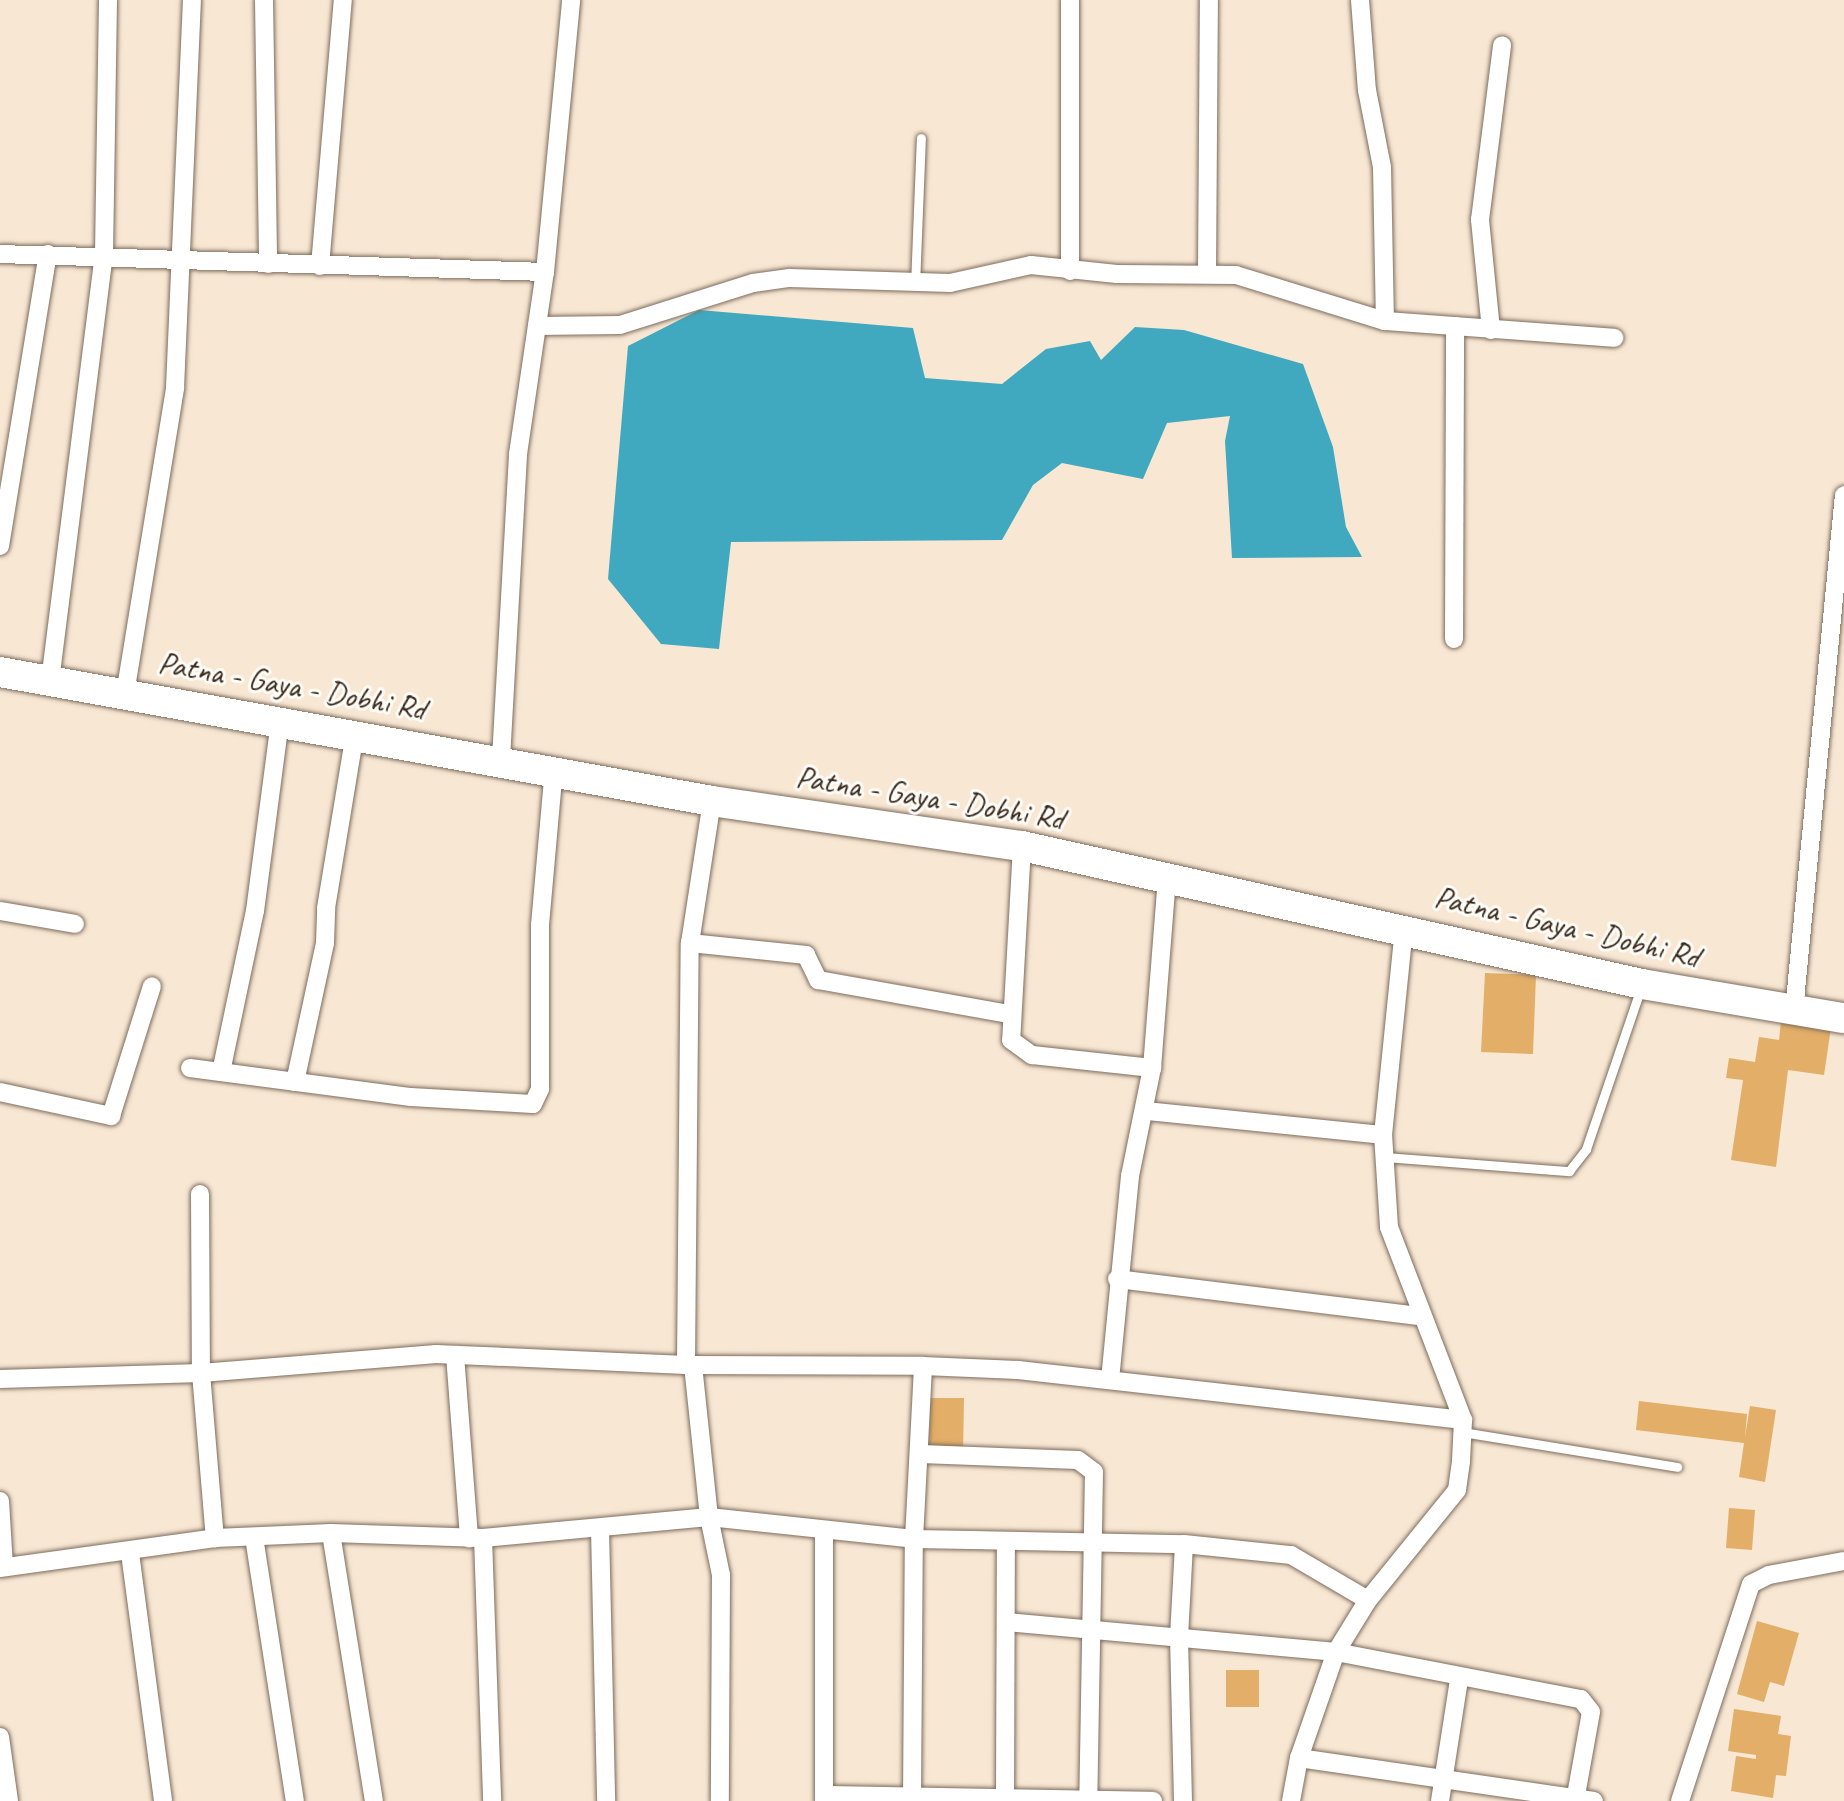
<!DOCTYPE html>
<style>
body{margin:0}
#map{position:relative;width:1844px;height:1801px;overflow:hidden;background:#f8e7d3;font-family:Caveat,sans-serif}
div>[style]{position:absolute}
.water>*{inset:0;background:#40a9c0}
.building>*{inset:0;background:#e2ae68}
.roads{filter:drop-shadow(0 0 2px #7d6c5d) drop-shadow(0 0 2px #7d6c5d)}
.service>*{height:9px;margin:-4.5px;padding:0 4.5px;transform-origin:4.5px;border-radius:4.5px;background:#fff}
.minor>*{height:18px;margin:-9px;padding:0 9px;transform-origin:9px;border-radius:9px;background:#fff}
.primary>*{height:30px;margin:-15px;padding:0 15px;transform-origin:15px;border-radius:15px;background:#fff}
span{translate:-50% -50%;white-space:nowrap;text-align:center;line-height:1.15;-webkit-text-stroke:6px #fdfcf7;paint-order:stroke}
.street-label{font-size:32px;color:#3b2a1e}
</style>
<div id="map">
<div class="water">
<i style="clip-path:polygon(699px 310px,913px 328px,925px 378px,1002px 384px,1046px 349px,1090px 341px,1101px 360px,1135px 327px,1184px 330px,1303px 364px,1333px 447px,1346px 527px,1362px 557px,1232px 558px,1225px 441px,1230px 416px,1167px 423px,1143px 479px,1062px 463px,1033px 485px,1002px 540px,731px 542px,719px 649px,661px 644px,608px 579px,628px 346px)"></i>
</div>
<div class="building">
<i style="clip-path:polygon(1485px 973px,1536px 975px,1533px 1054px,1481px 1052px)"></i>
<i style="clip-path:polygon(1781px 1021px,1831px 1028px,1824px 1075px,1788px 1070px,1776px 1167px,1731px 1160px,1743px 1080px,1726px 1078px,1729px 1058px,1755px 1062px,1759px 1037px,1779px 1040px)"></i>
<i style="clip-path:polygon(930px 1398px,964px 1398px,963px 1454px,929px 1454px)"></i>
<i style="clip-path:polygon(1639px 1401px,1747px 1414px,1745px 1437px,1750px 1406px,1776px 1410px,1765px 1482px,1739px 1477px,1744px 1443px,1636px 1430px)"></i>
<i style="clip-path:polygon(1729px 1508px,1755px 1510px,1752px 1550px,1726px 1548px)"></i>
<i style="clip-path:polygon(1757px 1621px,1799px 1633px,1784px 1686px,1770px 1682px,1764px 1702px,1737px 1694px)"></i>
<i style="clip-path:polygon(1226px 1670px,1259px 1670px,1259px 1707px,1226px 1707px)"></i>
<i style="clip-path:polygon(1734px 1709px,1781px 1716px,1778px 1734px,1791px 1736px,1786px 1776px,1776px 1775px,1773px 1798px,1731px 1791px,1736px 1756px,1756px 1759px,1756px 1755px,1728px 1751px)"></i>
</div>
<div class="roads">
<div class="service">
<i style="left:915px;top:285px;width:147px;rotate:-87.7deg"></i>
<i style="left:1385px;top:1157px;width:185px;rotate:4.4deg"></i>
<i style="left:1569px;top:1171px;width:28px;rotate:-52deg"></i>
<i style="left:1586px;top:1149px;width:171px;rotate:-71.2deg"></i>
<i style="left:1462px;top:1432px;width:218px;rotate:9.2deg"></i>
</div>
<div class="minor">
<i style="left:264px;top:0;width:264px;rotate:89.1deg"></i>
<i style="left:1070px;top:0;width:271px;rotate:90deg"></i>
<i style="left:1360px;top:0;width:90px;rotate:85.6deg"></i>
<i style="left:1367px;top:90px;width:78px;rotate:79deg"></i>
<i style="left:1382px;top:167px;width:154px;rotate:88.9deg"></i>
<i style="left:0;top:254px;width:545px;rotate:1.89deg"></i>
<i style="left:320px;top:266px;width:267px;rotate:-85.1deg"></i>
<i style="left:1207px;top:273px;width:273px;rotate:-89.6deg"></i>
<i style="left:537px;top:326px;width:83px;rotate:-0.7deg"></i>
<i style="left:620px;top:325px;width:139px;rotate:-17.5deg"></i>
<i style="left:753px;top:283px;width:37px;rotate:-8deg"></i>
<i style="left:790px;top:278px;width:160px;rotate:1.8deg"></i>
<i style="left:950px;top:283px;width:83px;rotate:-12.5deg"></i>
<i style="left:1031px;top:265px;width:86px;rotate:6deg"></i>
<i style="left:1117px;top:274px;width:119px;rotate:0.5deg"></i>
<i style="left:1236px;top:275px;width:156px;rotate:17.2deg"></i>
<i style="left:1385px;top:321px;width:230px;rotate:4.2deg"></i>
<i style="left:1491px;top:330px;width:111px;rotate:-95.7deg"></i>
<i style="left:1480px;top:220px;width:176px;rotate:-82.8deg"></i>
<i style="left:0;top:546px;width:296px;rotate:-80.7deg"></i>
<i style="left:1454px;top:639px;width:313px;rotate:-89.8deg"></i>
<i style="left:50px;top:681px;width:430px;rotate:-82.8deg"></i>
<i style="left:104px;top:254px;width:254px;rotate:-89.1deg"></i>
<i style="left:125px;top:694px;width:310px;rotate:-80.7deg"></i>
<i style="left:175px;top:388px;width:388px;rotate:-87.5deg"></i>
<i style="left:501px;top:759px;width:305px;rotate:-86.8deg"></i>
<i style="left:518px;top:454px;width:184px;rotate:-81.6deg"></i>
<i style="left:545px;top:272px;width:273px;rotate:-84.5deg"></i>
<i style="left:1022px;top:846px;width:194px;rotate:93.2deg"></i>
<i style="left:1011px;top:1040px;width:26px;rotate:36deg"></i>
<i style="left:1032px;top:1055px;width:121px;rotate:6.2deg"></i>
<i style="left:0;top:911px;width:76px;rotate:9.8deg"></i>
<i style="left:690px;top:943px;width:117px;rotate:5.9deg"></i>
<i style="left:806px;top:955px;width:28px;rotate:64deg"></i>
<i style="left:818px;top:980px;width:194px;rotate:10.1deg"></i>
<i style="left:1794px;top:1011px;width:518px;rotate:-84.47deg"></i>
<i style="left:190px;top:1068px;width:223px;rotate:7.5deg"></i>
<i style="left:411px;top:1097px;width:122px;rotate:3.3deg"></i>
<i style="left:533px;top:1104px;width:17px;rotate:-65deg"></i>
<i style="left:540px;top:1089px;width:164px;rotate:-90deg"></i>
<i style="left:540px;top:925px;width:157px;rotate:-84.9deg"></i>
<i style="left:221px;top:1072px;width:165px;rotate:-78.1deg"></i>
<i style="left:255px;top:911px;width:193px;rotate:-82.5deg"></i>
<i style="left:295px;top:1082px;width:142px;rotate:-77.8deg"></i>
<i style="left:325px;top:943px;width:35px;rotate:-88deg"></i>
<i style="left:326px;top:908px;width:177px;rotate:-80.6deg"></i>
<i style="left:0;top:1092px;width:114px;rotate:12.2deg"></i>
<i style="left:111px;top:1116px;width:136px;rotate:-72.5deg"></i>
<i style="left:1147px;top:1111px;width:237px;rotate:5.8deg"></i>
<i style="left:200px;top:1194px;width:179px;rotate:89.7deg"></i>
<i style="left:201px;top:1373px;width:166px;rotate:85.2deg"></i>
<i style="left:1117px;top:1279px;width:305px;rotate:7deg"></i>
<i style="left:455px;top:1355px;width:184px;rotate:85.6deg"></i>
<i style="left:686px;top:1365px;width:422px;rotate:-89.5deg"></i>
<i style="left:690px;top:943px;width:144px;rotate:-81.2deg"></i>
<i style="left:693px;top:1365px;width:153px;rotate:84deg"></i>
<i style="left:709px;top:1517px;width:59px;rotate:78.3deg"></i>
<i style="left:721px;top:1575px;width:226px;rotate:90.3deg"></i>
<i style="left:0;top:1379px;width:201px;rotate:-1.7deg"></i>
<i style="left:201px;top:1373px;width:236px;rotate:-4.6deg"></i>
<i style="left:436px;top:1354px;width:250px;rotate:2.5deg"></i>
<i style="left:686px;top:1365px;width:237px;rotate:0.2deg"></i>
<i style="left:923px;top:1366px;width:95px;rotate:2.4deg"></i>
<i style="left:1018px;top:1370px;width:448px;rotate:6.4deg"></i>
<i style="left:1110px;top:1380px;width:205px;rotate:-84.4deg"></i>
<i style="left:1130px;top:1176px;width:110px;rotate:-78.5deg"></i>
<i style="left:1152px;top:1068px;width:192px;rotate:-85.5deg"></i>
<i style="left:921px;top:1454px;width:157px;rotate:2.2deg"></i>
<i style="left:1078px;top:1460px;width:20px;rotate:37deg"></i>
<i style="left:1094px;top:1472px;width:329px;rotate:91deg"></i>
<i style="left:0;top:1501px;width:66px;rotate:86.5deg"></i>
<i style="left:600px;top:1529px;width:272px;rotate:88.7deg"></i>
<i style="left:331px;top:1533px;width:271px;rotate:80.9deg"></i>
<i style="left:254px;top:1537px;width:267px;rotate:81.2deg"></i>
<i style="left:483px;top:1538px;width:263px;rotate:88deg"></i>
<i style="left:130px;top:1553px;width:250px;rotate:82.4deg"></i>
<i style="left:0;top:1568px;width:217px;rotate:-7.9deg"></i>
<i style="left:215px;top:1538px;width:116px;rotate:-2.5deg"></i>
<i style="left:331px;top:1533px;width:152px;rotate:1.9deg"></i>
<i style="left:483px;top:1538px;width:227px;rotate:-5.3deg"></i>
<i style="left:709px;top:1517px;width:206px;rotate:6.1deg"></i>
<i style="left:914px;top:1539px;width:270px;rotate:1.1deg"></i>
<i style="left:1184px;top:1544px;width:108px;rotate:5.9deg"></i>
<i style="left:1291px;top:1555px;width:89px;rotate:30.3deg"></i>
<i style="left:1007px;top:1622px;width:330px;rotate:5.2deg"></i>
<i style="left:1336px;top:1652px;width:249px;rotate:10.9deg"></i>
<i style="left:1581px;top:1699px;width:16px;rotate:52deg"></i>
<i style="left:1591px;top:1712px;width:90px;rotate:100.2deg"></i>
<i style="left:0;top:1737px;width:65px;rotate:82deg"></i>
<i style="left:1299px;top:1758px;width:298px;rotate:8.3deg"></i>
<i style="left:824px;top:1795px;width:329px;rotate:1deg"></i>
<i style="left:824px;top:1801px;width:268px;rotate:-90deg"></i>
<i style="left:912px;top:1801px;width:262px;rotate:-89.6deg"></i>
<i style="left:914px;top:1539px;width:173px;rotate:-87deg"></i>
<i style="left:1005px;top:1801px;width:260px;rotate:-89.8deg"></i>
<i style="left:1183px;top:1801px;width:164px;rotate:-91.4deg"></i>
<i style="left:1179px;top:1637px;width:93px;rotate:-86.9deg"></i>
<i style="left:1291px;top:1801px;width:44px;rotate:-79.5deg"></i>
<i style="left:1299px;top:1758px;width:112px;rotate:-70.8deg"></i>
<i style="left:1336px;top:1652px;width:61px;rotate:-58.4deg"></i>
<i style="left:1368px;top:1600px;width:141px;rotate:-51deg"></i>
<i style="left:1457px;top:1490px;width:29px;rotate:-82deg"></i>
<i style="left:1461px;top:1461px;width:41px;rotate:-87.2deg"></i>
<i style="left:1463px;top:1420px;width:207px;rotate:-111deg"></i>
<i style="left:1389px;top:1227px;width:92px;rotate:-93.7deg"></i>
<i style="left:1383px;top:1135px;width:209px;rotate:-84.2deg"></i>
<i style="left:1440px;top:1801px;width:123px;rotate:-81.1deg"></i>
<i style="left:1680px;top:1801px;width:228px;rotate:-71.9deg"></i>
<i style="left:1751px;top:1584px;width:20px;rotate:-27deg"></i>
<i style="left:1769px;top:1575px;width:76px;rotate:-10.6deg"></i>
</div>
<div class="primary">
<i style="left:0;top:672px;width:724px;rotate:10.27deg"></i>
<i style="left:712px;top:801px;width:313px;rotate:8.3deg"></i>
<i style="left:1022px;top:846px;width:635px;rotate:12.55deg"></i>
<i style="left:1642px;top:984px;width:205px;rotate:9.6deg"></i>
</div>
</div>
<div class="street-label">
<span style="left:292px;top:686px;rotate:10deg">Patna - Gaya - Dobhi Rd</span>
<span style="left:930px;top:798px;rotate:9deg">Patna - Gaya - Dobhi Rd</span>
<span style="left:1567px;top:927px;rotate:13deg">Patna - Gaya - Dobhi Rd</span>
</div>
</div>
